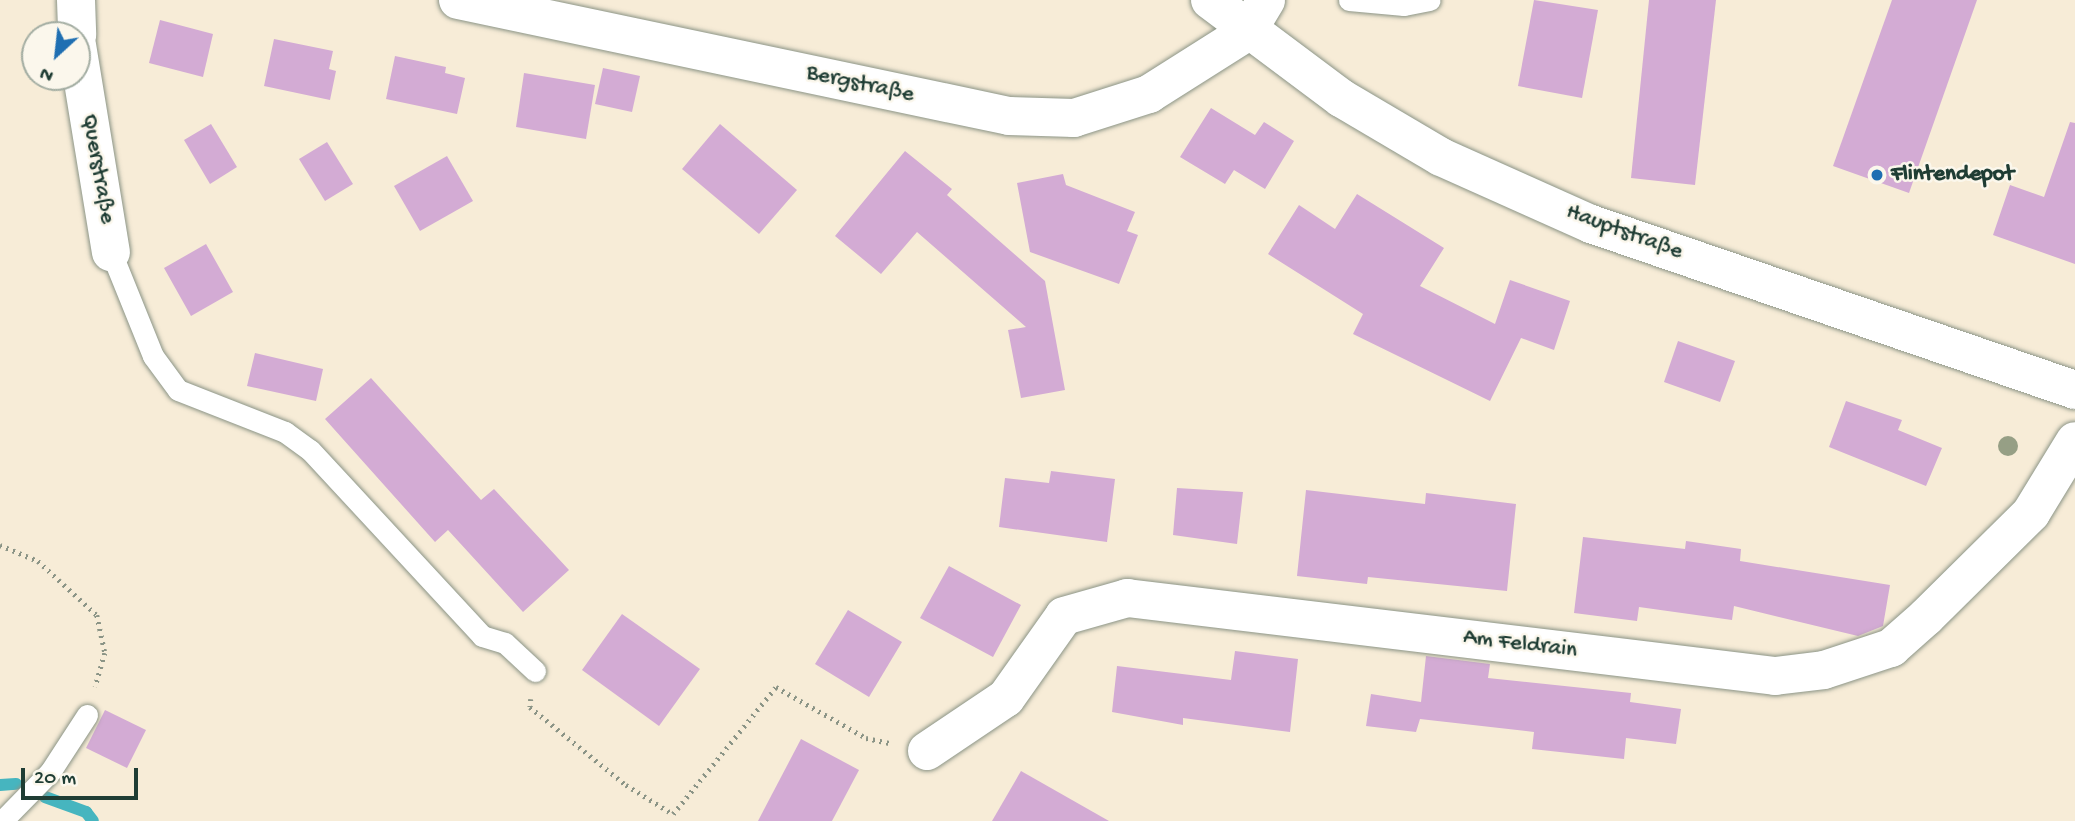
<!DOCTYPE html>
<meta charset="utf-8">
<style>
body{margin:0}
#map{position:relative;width:2075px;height:821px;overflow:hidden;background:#f7ecd7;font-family:"Gochi Hand",sans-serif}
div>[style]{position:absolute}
.stream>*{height:12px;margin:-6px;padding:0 6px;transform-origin:6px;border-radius:6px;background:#46b5bf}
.building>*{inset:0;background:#d3abd4}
.path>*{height:4.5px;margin-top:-2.25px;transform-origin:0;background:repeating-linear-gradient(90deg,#8b9486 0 2px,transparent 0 7px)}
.roads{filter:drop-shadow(0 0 2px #8b9486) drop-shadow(0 0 2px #8b9486)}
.lane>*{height:21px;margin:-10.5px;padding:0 10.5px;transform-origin:10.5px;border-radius:10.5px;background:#fff}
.street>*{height:38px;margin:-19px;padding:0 19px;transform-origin:19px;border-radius:19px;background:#fff}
.secondary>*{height:38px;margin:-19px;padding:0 19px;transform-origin:19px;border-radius:19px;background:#fff}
.trees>*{width:20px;height:20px;margin:-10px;border-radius:50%;background:#969f85}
.dots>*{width:19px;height:19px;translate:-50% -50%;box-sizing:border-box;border:4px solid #fbf7ec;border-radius:50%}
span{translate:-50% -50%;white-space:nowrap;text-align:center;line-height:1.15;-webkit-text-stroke:5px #fbf7ec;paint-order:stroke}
.street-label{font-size:23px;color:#1f3d34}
.poi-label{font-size:23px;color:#1f3d34;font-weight:700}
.left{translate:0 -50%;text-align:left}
.north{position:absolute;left:21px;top:21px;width:70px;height:70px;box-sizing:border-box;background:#fbf7ec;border:2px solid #a3ada2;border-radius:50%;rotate:207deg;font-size:19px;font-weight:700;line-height:28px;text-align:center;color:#1f3d34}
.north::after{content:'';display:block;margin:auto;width:24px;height:32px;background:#1f6fb2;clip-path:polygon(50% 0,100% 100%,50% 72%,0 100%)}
.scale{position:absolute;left:21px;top:768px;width:117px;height:32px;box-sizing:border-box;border:4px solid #1f3d34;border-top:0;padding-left:9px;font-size:21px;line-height:24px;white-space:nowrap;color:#1f3d34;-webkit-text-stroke:5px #fbf7ec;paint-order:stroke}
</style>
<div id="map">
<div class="stream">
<i style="left:0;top:785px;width:16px;rotate:-4deg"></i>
<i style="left:45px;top:797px;width:44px;rotate:20.1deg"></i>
<i style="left:86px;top:812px;width:11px;rotate:52deg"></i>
</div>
<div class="building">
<i style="clip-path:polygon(1534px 0,1598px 10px,1582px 98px,1518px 86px)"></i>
<i style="clip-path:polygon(1649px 0,1716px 0,1695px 185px,1631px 178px)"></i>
<i style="clip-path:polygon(1892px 0,1977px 0,1909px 193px,1833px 166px)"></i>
<i style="clip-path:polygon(160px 20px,213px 34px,203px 77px,149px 63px)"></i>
<i style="clip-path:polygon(274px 39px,333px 51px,329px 69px,336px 71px,330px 100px,264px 86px)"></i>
<i style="clip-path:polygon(395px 56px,446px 67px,445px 73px,465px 78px,457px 114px,386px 99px)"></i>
<i style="clip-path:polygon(603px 68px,640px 76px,632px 112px,595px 104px)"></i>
<i style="clip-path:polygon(524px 73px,595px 85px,586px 139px,516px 127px)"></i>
<i style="clip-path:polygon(1211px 108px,1255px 135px,1264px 122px,1294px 141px,1265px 189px,1234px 170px,1225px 184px,1180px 157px)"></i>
<i style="clip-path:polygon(2070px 122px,2075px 123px,2075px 264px,1993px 235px,2010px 185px,2044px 197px)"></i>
<i style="clip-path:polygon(211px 124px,237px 167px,210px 184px,184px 140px)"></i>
<i style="clip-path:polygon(720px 124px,797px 190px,759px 234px,682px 169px)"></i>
<i style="clip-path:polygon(327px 142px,353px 184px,325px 201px,299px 159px)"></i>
<i style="clip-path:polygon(905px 151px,952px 189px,947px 195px,1045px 281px,1065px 390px,1021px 398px,1008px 330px,1026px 327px,917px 232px,881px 274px,835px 236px)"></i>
<i style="clip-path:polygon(447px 156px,473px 201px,420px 231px,394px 186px)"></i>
<i style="clip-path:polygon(1063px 174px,1066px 185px,1135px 212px,1127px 231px,1138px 235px,1119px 284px,1030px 252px,1017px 183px)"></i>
<i style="clip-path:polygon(1357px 194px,1444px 248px,1420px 286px,1495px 324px,1510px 280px,1570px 301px,1554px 350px,1521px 338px,1490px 401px,1353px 334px,1363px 314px,1268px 254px,1299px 205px,1335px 229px)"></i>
<i style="clip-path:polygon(206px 244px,233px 292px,191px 316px,164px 268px)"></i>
<i style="clip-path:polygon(1678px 341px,1735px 361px,1720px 402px,1664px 382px)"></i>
<i style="clip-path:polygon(255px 353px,323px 369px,316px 401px,247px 386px)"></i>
<i style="clip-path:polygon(371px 378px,481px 500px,494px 489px,569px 570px,523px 612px,448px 530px,435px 542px,325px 419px)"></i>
<i style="clip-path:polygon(1846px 401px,1902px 420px,1898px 430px,1942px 448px,1926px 486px,1829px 447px)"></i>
<i style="clip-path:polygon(1051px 471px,1115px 479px,1107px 542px,999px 527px,1005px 478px,1049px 483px)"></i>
<i style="clip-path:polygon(1177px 488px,1243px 492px,1237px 544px,1173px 535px)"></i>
<i style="clip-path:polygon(1306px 490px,1425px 504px,1426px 493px,1516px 504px,1507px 591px,1368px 577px,1367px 584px,1297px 576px)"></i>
<i style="clip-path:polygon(1583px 537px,1685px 549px,1686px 541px,1741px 549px,1740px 561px,1890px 585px,1883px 626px,1858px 636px,1734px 606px,1732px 620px,1639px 607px,1637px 621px,1574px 613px)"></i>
<i style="clip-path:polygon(949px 566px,1021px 605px,993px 657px,920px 618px)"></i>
<i style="clip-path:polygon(848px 610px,902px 642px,869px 697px,815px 664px)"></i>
<i style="clip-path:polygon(622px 614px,700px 669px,659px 726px,582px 670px)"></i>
<i style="clip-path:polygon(1235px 651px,1298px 659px,1290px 732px,1183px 718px,1183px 725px,1112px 712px,1117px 666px,1231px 680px)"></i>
<i style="clip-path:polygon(1426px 656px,1490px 664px,1488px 678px,1631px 693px,1630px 702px,1681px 709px,1676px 744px,1626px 738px,1624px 759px,1532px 749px,1534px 732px,1420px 719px,1416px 732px,1366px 726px,1371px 694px,1421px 702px)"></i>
<i style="clip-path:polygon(105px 710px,146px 730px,127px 768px,86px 748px)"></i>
<i style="clip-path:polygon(801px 739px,859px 770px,832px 821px,758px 821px)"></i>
<i style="clip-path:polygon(1021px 771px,1109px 821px,992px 821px)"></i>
</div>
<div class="path">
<i style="left:0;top:545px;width:41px;rotate:22.8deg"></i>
<i style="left:38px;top:561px;width:80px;rotate:42.5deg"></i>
<i style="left:97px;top:615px;width:39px;rotate:78deg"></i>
<i style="left:105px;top:653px;width:35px;rotate:106deg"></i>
<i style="left:531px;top:699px;width:8px;rotate:97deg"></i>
<i style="left:530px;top:707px;width:124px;rotate:39.1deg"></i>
<i style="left:626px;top:785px;width:55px;rotate:31.7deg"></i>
<i style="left:673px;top:814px;width:164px;rotate:-51deg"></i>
<i style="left:776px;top:687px;width:103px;rotate:29.5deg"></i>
<i style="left:866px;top:738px;width:24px;rotate:12deg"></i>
</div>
<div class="roads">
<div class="lane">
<i style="left:1349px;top:0;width:55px;rotate:5.2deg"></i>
<i style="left:1404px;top:5px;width:26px;rotate:-11deg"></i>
<i style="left:111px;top:252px;width:112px;rotate:68deg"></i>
<i style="left:153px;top:356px;width:42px;rotate:53.7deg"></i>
<i style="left:178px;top:390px;width:115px;rotate:21.4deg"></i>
<i style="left:285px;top:432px;width:31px;rotate:36deg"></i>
<i style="left:310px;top:450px;width:253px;rotate:47.2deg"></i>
<i style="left:482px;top:636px;width:24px;rotate:17deg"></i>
<i style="left:505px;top:643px;width:41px;rotate:43deg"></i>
<i style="left:2px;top:821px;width:69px;rotate:-45.6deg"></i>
<i style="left:50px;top:772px;width:68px;rotate:-57deg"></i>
</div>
<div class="street">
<i style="left:76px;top:0;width:35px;rotate:88deg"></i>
<i style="left:458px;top:0;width:563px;rotate:11.89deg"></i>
<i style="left:1009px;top:116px;width:65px;rotate:1.8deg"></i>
<i style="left:1074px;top:118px;width:79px;rotate:-17.7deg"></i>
<i style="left:1149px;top:94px;width:116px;rotate:-32.3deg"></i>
<i style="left:1247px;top:32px;width:37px;rotate:-59deg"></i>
<i style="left:77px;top:45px;width:210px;rotate:80.7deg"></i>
<i style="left:927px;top:751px;width:95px;rotate:-33.9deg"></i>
<i style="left:1006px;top:698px;width:100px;rotate:-54.7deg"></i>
<i style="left:1064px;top:616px;width:66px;rotate:-15.9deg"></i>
<i style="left:1127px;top:598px;width:653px;rotate:6.86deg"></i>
<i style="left:1775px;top:676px;width:49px;rotate:-7deg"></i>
<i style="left:1824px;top:670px;width:71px;rotate:-18.2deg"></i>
<i style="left:1891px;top:648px;width:47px;rotate:-41.5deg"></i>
<i style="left:1926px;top:617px;width:148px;rotate:-44.7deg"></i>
<i style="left:2031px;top:513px;width:84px;rotate:-58.6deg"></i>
</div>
<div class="secondary">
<i style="left:1210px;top:0;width:164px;rotate:36.8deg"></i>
<i style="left:1341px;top:98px;width:116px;rotate:30.5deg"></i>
<i style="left:1441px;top:157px;width:164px;rotate:24.1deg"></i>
<i style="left:1591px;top:224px;width:512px;rotate:18.93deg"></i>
</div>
</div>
<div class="trees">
<i style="left:2008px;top:446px"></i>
</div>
<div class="dots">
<i style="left:1877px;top:175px;background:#1f6fb2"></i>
</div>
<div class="street-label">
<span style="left:860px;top:85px;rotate:12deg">Bergstraße</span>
<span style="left:97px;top:169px;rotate:80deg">Querstraße</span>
<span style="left:1624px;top:233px;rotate:20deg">Hauptstraße</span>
<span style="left:1520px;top:645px;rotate:7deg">Am Feldrain</span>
</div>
<div class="poi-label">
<span class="left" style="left:1891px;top:175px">Flintendepot</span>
</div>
<div class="north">N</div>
<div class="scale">20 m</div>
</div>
